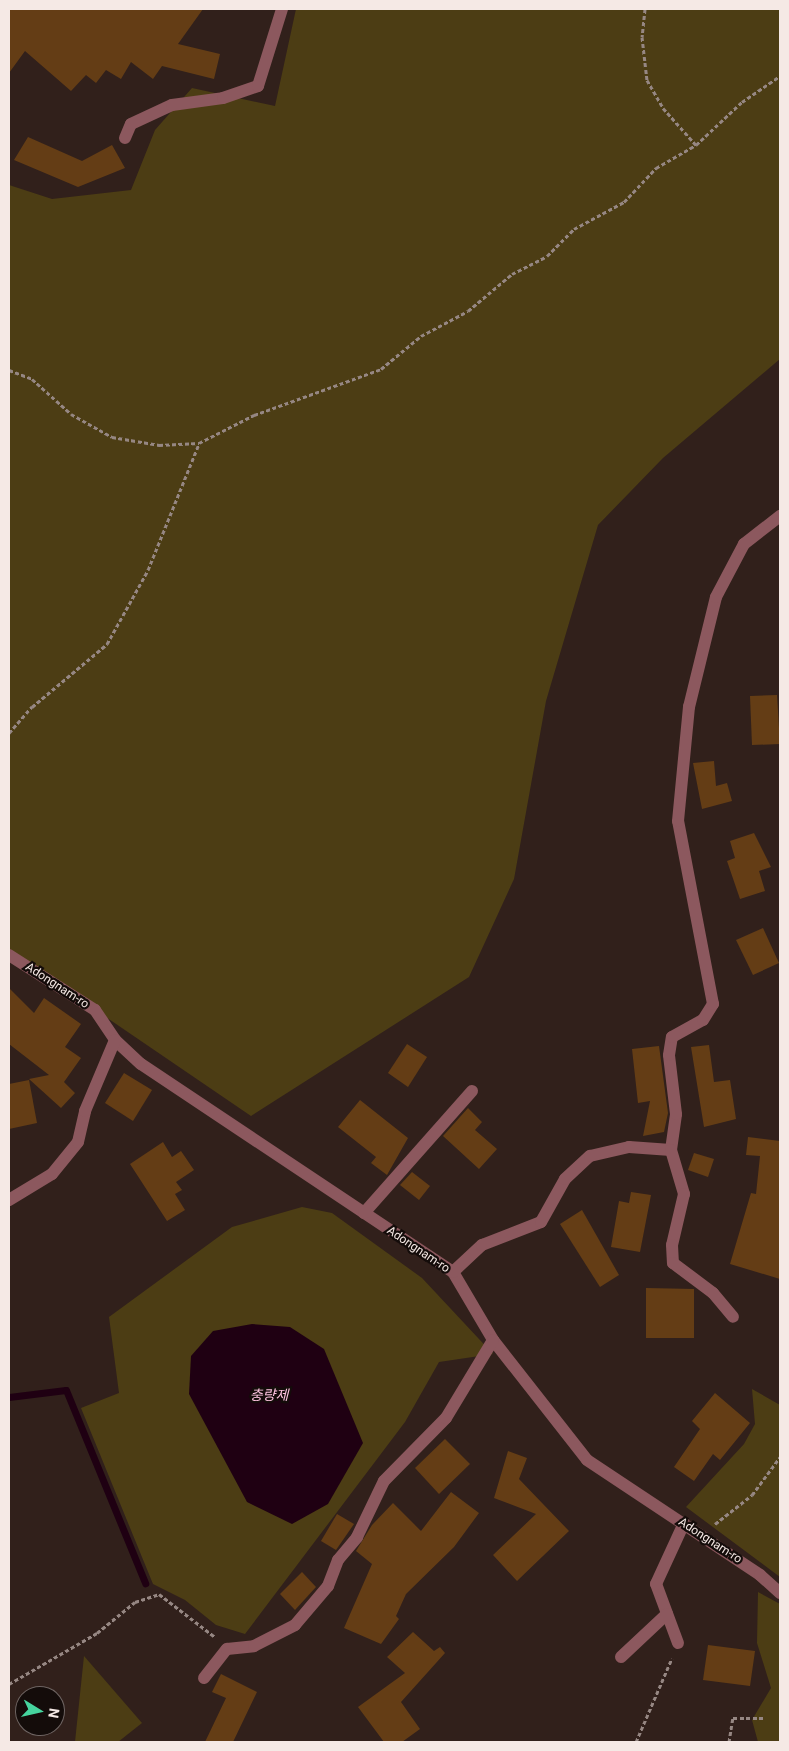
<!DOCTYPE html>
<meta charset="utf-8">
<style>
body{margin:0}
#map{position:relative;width:789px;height:1751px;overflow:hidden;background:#31201b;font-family:Roboto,"Noto Sans KR",sans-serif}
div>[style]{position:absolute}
.green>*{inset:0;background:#4c3d14}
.water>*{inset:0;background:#1f0012}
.stream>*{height:7px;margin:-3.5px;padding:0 3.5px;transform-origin:3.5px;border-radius:3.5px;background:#1f0012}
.building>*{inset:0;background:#643d15}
.path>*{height:3px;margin-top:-1.5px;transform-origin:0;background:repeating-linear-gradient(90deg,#968783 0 4px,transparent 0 6.5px)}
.minor>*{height:12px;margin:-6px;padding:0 6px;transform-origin:6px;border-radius:6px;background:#8c585e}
span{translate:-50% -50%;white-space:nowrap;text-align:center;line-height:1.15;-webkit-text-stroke:4.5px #140c0a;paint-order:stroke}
.street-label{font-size:12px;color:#f5e9e5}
.water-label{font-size:14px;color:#fcc2df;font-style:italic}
.frame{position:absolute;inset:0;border:10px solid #f5e9e5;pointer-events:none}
.north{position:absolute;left:15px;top:1686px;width:50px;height:50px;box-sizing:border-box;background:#140c0a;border:1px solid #6e6462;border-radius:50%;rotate:99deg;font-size:14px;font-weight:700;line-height:20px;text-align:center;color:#f5e9e5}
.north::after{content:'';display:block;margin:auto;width:18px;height:22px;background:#46d49e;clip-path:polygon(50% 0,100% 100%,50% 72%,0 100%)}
</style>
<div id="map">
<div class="green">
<i style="clip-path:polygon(296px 9px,780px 9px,780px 359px,663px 458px,598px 525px,546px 701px,514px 879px,469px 977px,251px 1116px,9px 951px,9px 185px,52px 199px,131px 190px,155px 130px,192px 88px,275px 106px)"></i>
<i style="clip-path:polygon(302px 1207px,332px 1213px,422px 1278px,493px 1354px,439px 1362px,405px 1422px,245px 1634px,216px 1625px,185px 1600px,153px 1584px,81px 1408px,119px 1393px,109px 1317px,232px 1227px)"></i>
<i style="clip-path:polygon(752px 1389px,780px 1405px,780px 1577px,686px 1507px,744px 1444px,755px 1424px)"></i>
<i style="clip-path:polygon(758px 1592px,780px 1604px,780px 1742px,758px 1742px,752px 1720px,771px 1688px,757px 1643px)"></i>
<i style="clip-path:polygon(84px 1656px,142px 1723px,118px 1742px,75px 1742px)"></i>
</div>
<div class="water">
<i style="clip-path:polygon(252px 1324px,290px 1327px,324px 1349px,363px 1443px,328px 1504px,292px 1524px,247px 1502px,189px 1394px,191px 1356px,213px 1331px)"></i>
</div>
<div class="stream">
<i style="left:9px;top:1397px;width:57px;rotate:-7deg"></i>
<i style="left:66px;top:1390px;width:209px;rotate:67.7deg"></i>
</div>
<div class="building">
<i style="clip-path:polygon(9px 9px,203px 9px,178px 44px,220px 54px,214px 79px,162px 66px,153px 79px,131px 62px,121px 79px,106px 70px,96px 83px,86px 75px,71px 91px,25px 51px,9px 73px)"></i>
<i style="clip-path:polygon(28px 137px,82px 161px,112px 145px,125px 168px,78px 187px,14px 160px)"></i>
<i style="clip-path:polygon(777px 695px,780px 744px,752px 745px,750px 696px)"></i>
<i style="clip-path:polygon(714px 761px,716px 786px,727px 783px,732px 801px,702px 809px,693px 763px)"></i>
<i style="clip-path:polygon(754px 833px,771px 867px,759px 871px,765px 891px,740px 899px,727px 861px,735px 858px,730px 841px)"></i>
<i style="clip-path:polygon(763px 928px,779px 963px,753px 975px,736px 940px)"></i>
<i style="clip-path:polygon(9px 988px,34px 1013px,44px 998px,81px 1024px,65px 1047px,81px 1058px,64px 1082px,75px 1093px,61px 1108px,29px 1079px,49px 1075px,9px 1044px)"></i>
<i style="clip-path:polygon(407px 1044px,427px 1057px,408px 1087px,388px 1073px)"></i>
<i style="clip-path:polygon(709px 1045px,714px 1082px,730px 1080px,736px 1119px,704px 1127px,691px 1047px)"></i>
<i style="clip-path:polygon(659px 1046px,668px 1113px,664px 1132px,643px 1136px,650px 1101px,638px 1103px,632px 1049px)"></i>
<i style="clip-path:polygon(124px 1073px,152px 1090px,133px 1121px,105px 1103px)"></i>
<i style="clip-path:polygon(29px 1080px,37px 1123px,9px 1129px,9px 1084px)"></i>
<i style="clip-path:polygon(360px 1100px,408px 1138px,387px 1175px,371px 1163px,376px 1157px,338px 1127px)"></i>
<i style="clip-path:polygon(468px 1108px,482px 1122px,475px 1130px,497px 1149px,479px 1169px,443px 1136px)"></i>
<i style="clip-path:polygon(748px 1137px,780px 1141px,780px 1279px,730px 1264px,751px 1193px,756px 1194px,760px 1156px,746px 1155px)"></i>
<i style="clip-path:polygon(163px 1142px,172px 1157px,181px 1151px,194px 1170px,176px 1182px,182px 1190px,175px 1194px,185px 1210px,167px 1221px,130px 1164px)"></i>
<i style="clip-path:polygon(694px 1153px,714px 1159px,708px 1177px,688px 1170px)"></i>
<i style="clip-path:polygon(412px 1172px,430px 1186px,419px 1200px,400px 1185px)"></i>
<i style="clip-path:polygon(631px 1192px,651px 1195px,640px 1252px,611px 1247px,619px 1201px,629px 1203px)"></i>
<i style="clip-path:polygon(582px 1210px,619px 1275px,600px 1287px,560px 1224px)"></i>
<i style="clip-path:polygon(646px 1288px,694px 1289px,694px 1338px,646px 1338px)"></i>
<i style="clip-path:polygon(715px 1393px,750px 1423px,720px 1460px,713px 1454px,694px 1481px,674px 1467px,700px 1429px,692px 1421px)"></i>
<i style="clip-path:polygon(445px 1439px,470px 1464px,439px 1494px,415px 1468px)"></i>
<i style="clip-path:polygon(508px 1451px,527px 1458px,519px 1479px,569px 1531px,517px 1581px,493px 1555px,536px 1514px,494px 1498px)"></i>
<i style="clip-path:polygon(451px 1492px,479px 1513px,454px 1547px,406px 1594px,396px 1616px,399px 1619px,381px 1644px,344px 1628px,372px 1564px,356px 1551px,372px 1525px,393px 1503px,421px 1531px)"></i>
<i style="clip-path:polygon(337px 1514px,354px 1524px,336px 1550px,321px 1541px)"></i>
<i style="clip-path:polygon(302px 1572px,316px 1587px,295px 1610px,280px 1594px)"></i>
<i style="clip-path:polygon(413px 1632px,434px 1651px,440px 1647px,445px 1653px,401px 1702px,420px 1729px,402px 1742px,384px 1742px,358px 1707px,405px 1673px,387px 1657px)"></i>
<i style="clip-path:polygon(708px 1645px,755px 1651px,750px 1686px,703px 1680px)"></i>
<i style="clip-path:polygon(221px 1674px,257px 1692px,233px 1742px,205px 1742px,226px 1698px,212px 1692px)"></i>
</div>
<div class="path">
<i style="left:645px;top:9px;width:28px;rotate:96deg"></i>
<i style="left:642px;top:37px;width:43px;rotate:83.4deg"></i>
<i style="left:647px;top:80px;width:32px;rotate:60deg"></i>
<i style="left:663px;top:108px;width:50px;rotate:48.3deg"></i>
<i style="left:9px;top:370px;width:25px;rotate:21deg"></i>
<i style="left:32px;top:379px;width:52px;rotate:41.9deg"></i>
<i style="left:71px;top:414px;width:47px;rotate:29.3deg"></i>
<i style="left:112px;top:437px;width:48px;rotate:9.7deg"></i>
<i style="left:159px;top:445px;width:40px;rotate:-2.9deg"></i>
<i style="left:199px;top:443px;width:62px;rotate:-27deg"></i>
<i style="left:254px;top:415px;width:135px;rotate:-19.9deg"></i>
<i style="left:381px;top:369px;width:52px;rotate:-39.5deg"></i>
<i style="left:421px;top:336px;width:53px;rotate:-28deg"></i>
<i style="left:468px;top:311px;width:57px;rotate:-40.1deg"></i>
<i style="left:512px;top:274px;width:39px;rotate:-27deg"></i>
<i style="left:547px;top:256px;width:38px;rotate:-45deg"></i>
<i style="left:574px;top:229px;width:57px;rotate:-28.4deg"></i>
<i style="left:624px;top:202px;width:47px;rotate:-46.7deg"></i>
<i style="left:656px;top:168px;width:46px;rotate:-29.9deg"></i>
<i style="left:696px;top:145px;width:63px;rotate:-43.1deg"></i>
<i style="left:742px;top:102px;width:46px;rotate:-34.4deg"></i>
<i style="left:9px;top:733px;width:35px;rotate:-49deg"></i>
<i style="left:32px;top:707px;width:98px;rotate:-40deg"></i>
<i style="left:107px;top:644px;width:85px;rotate:-61deg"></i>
<i style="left:148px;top:570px;width:136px;rotate:-68deg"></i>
<i style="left:715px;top:1524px;width:47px;rotate:-38.1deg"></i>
<i style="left:752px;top:1495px;width:47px;rotate:-53.6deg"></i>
<i style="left:9px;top:1684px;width:102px;rotate:-30.1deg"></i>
<i style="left:97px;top:1633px;width:49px;rotate:-39.2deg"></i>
<i style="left:135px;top:1602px;width:25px;rotate:-18deg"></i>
<i style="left:159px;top:1594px;width:71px;rotate:37.5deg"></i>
<i style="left:636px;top:1742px;width:91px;rotate:-66.8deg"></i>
<i style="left:729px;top:1742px;width:24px;rotate:-81deg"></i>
<i style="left:733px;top:1718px;width:31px"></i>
</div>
<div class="minor">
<i style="left:125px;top:138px;width:15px;rotate:-67deg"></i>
<i style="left:131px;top:124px;width:45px;rotate:-24.9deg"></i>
<i style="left:172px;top:105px;width:51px;rotate:-7.8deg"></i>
<i style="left:223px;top:98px;width:37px;rotate:-19deg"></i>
<i style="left:258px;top:86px;width:81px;rotate:-72.7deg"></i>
<i style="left:9px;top:955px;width:102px;rotate:32.6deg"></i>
<i style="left:95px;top:1010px;width:36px;rotate:56deg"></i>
<i style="left:115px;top:1040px;width:35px;rotate:43deg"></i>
<i style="left:141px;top:1064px;width:375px;rotate:33.7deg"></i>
<i style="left:453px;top:1272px;width:79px;rotate:59.5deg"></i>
<i style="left:493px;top:1340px;width:152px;rotate:51.9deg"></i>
<i style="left:587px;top:1460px;width:208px;rotate:33.6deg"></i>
<i style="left:760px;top:1575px;width:27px;rotate:42deg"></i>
<i style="left:671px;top:1150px;width:36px;rotate:-82deg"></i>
<i style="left:676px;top:1114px;width:59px;rotate:-96.8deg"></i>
<i style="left:669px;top:1055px;width:18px;rotate:-81deg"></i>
<i style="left:672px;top:1037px;width:35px;rotate:-29deg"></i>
<i style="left:703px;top:1020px;width:19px;rotate:-58deg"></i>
<i style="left:713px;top:1004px;width:186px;rotate:-100.8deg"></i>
<i style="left:678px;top:821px;width:115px;rotate:-84.5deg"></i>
<i style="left:689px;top:707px;width:113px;rotate:-76.2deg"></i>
<i style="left:716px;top:597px;width:60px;rotate:-62.2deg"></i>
<i style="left:744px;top:544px;width:46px;rotate:-37.9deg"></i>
<i style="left:9px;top:1200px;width:50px;rotate:-31.2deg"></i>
<i style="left:52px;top:1174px;width:41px;rotate:-50.9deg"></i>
<i style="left:78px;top:1142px;width:32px;rotate:-77deg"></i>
<i style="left:85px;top:1111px;width:77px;rotate:-67.1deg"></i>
<i style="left:364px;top:1213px;width:163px;rotate:-48.5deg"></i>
<i style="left:453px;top:1272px;width:40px;rotate:-43deg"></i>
<i style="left:482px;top:1245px;width:63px;rotate:-21.3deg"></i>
<i style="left:541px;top:1222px;width:49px;rotate:-60.8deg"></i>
<i style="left:565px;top:1179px;width:34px;rotate:-43deg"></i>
<i style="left:590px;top:1156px;width:40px;rotate:-13deg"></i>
<i style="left:629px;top:1147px;width:42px;rotate:4.1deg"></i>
<i style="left:671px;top:1150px;width:46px;rotate:73.5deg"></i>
<i style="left:684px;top:1194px;width:52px;rotate:103.2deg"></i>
<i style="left:672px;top:1245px;width:18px;rotate:87deg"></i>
<i style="left:673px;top:1263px;width:50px;rotate:36.9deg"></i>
<i style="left:713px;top:1293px;width:31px;rotate:50deg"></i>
<i style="left:678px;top:1643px;width:63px;rotate:-110.4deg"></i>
<i style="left:656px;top:1584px;width:67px;rotate:-65.3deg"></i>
<i style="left:621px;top:1657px;width:63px;rotate:-43.1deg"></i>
<i style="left:204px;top:1678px;width:37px;rotate:-52deg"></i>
<i style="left:227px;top:1649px;width:27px;rotate:-6deg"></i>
<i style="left:254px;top:1646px;width:46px;rotate:-27.1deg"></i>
<i style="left:295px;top:1625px;width:51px;rotate:-49.8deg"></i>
<i style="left:328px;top:1586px;width:28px;rotate:-69deg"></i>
<i style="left:338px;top:1560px;width:30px;rotate:-50deg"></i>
<i style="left:357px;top:1537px;width:62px;rotate:-64.3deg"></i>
<i style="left:384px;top:1481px;width:88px;rotate:-45.5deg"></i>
<i style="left:446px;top:1418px;width:91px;rotate:-58.9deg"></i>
</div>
<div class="street-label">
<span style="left:57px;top:986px;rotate:33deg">Adongnam-ro</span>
<span style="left:418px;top:1250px;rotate:34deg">Adongnam-ro</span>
<span style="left:710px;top:1541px;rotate:33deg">Adongnam-ro</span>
</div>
<div class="water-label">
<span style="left:269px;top:1395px">충량제</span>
</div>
<div class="frame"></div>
<div class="north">N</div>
</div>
